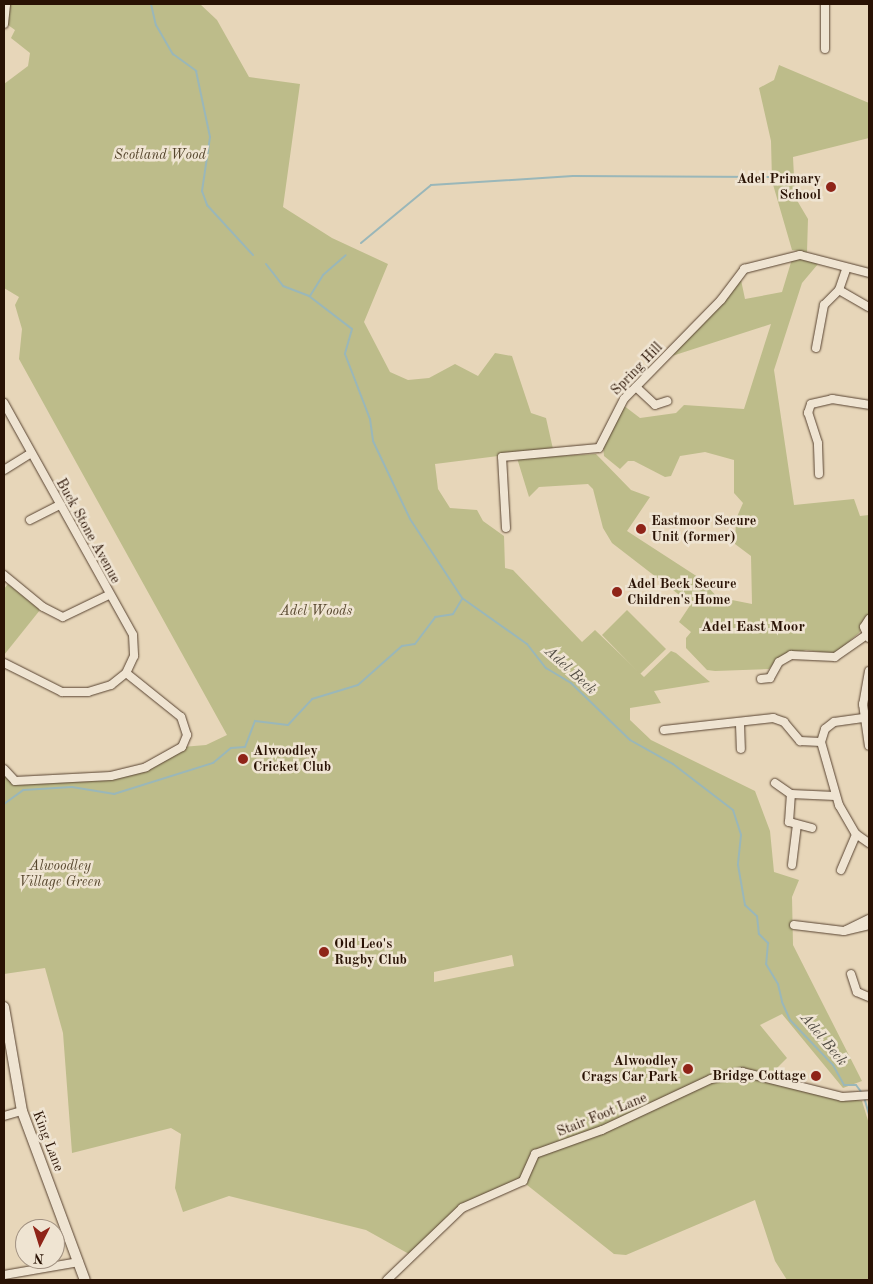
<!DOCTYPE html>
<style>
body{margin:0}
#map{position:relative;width:873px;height:1284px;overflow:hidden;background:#e7d6b9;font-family:"Old Standard TT",serif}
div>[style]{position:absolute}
.green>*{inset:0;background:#bdbc8a}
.stream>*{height:2px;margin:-1px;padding:0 1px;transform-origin:1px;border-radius:1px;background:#9ab7b9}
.roads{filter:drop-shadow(0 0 1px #584331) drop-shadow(0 0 1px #584331)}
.street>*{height:8px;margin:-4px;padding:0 4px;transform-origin:4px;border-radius:4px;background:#efe4d2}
.secondary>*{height:10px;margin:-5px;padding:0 5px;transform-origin:5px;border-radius:5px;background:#efe4d2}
.dots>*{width:14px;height:14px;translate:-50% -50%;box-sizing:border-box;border:2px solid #efe4d2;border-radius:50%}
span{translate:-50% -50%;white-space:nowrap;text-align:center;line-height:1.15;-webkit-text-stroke:5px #efe4d2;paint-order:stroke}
.park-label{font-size:14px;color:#55452c;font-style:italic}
.poi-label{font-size:14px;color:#291204;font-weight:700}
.right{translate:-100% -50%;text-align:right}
.left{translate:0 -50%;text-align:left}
.street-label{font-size:14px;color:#291204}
.neighbourhood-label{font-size:15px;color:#291204;font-weight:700}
.water-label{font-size:15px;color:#514c43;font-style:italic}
.frame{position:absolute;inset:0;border:5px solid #291204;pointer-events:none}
.north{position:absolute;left:15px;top:1219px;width:50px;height:50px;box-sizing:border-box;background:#efe4d2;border:1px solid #a09080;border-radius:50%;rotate:185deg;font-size:14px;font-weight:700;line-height:20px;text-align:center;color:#291204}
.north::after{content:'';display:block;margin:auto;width:18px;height:22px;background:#8f2418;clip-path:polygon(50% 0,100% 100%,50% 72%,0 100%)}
</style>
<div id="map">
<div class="green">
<i style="clip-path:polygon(evenodd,10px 4px,200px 4px,217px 20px,249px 77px,300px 84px,283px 207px,332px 238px,388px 264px,364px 322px,390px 372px,408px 380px,429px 378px,455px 364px,478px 376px,495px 353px,512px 356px,531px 413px,546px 418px,553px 449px,435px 464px,438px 489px,450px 508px,477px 510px,483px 521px,504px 536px,505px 568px,513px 570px,582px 642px,595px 630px,644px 677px,671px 651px,676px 653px,710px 682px,654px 691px,661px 703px,630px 708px,630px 720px,651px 740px,755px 791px,770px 831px,774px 872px,799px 880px,792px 897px,793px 945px,862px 1081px,843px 1088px,782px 1014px,760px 1025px,787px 1058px,766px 1079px,862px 1101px,869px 1124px,869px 1280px,787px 1280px,775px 1261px,755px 1200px,626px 1255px,614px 1254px,522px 1181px,462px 1208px,409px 1254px,366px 1230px,229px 1196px,183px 1212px,175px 1188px,181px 1134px,171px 1128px,72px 1153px,63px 1033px,45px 968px,4px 974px,4px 769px,9px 778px,111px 776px,146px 767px,182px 747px,206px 745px,227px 735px,19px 359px,22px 329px,15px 305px,19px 297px,4px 288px,4px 84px,28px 66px,30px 53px,11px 38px,15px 30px,8px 25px,10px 4px,512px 955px,514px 966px,434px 982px,434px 972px,512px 955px)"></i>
<i style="clip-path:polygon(779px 65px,869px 103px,869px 138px,793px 157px,795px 197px,808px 219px,807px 252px,792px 250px,772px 181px,771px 141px,759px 88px,774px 80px)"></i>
<i style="clip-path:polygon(800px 258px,818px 264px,802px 283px,774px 370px,794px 505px,854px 499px,860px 516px,869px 515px,869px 615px,859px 633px,834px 654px,806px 650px,778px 659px,769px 669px,715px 671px,707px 670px,686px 648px,686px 638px,691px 632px,679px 622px,691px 604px,612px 543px,603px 528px,593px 489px,588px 484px,539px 487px,529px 497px,517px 458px,596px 454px,631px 490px,650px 497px,627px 531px,701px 579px,717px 597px,752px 604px,751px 556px,735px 544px,736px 519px,743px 503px,734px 493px,734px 460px,705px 452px,680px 456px,671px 476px,665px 477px,634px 461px,628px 461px,620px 469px,604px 456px,603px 446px,623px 405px,640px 418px,676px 413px,684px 405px,744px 409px,771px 324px,672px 356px,741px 280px,745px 299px,782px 292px,792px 259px)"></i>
<i style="clip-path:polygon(8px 584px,40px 610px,4px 655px,4px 589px)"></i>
<i style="clip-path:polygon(627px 610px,666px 649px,640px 674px,602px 635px)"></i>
</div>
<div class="stream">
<i style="left:151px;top:4px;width:22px;rotate:77deg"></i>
<i style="left:156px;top:25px;width:34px;rotate:60deg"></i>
<i style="left:173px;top:54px;width:29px;rotate:36deg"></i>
<i style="left:196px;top:71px;width:67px;rotate:78deg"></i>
<i style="left:210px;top:137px;width:55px;rotate:98.4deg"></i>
<i style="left:202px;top:191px;width:15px;rotate:70deg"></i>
<i style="left:207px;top:205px;width:68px;rotate:47.4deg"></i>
<i style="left:361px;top:243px;width:91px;rotate:-39.6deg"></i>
<i style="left:431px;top:185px;width:142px;rotate:-3.6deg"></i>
<i style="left:573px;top:176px;width:210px;rotate:0.3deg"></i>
<i style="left:266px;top:264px;width:28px;rotate:52deg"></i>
<i style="left:283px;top:286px;width:28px;rotate:21deg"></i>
<i style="left:309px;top:296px;width:54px;rotate:37.5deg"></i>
<i style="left:352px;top:329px;width:26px;rotate:106deg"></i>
<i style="left:345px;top:354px;width:70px;rotate:69deg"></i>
<i style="left:370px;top:419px;width:22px;rotate:82deg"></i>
<i style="left:373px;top:441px;width:86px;rotate:64.6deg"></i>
<i style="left:410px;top:519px;width:95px;rotate:56.6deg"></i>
<i style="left:462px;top:598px;width:80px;rotate:35.3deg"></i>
<i style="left:527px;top:644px;width:31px;rotate:52deg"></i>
<i style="left:546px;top:668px;width:29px;rotate:31deg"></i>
<i style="left:571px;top:683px;width:82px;rotate:44deg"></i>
<i style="left:630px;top:740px;width:49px;rotate:29.2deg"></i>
<i style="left:673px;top:764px;width:76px;rotate:37.5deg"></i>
<i style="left:733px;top:810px;width:26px;rotate:72deg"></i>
<i style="left:741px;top:835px;width:30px;rotate:96deg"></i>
<i style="left:738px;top:865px;width:41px;rotate:80.1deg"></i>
<i style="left:745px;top:905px;width:16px;rotate:43deg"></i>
<i style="left:757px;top:916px;width:18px;rotate:84deg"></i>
<i style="left:759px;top:934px;width:13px;rotate:45deg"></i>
<i style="left:768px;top:943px;width:21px;rotate:95deg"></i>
<i style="left:766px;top:964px;width:23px;rotate:59deg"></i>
<i style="left:778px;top:984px;width:18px;rotate:77deg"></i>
<i style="left:782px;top:1002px;width:20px;rotate:66deg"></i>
<i style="left:790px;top:1020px;width:62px;rotate:46.3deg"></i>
<i style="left:833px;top:1065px;width:23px;rotate:61deg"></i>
<i style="left:844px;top:1085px;width:12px"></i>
<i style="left:856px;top:1085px;width:10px;rotate:53deg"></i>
<i style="left:310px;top:296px;width:25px;rotate:-58deg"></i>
<i style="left:323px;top:275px;width:30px;rotate:-41deg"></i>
<i style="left:4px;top:804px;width:24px;rotate:-36deg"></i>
<i style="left:23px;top:790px;width:49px;rotate:-3.5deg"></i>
<i style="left:72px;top:787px;width:43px;rotate:9.5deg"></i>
<i style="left:114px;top:794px;width:104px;rotate:-17.4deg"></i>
<i style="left:213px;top:763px;width:23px;rotate:-40deg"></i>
<i style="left:231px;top:748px;width:14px;rotate:-4deg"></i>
<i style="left:245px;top:747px;width:28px;rotate:-69deg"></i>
<i style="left:255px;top:721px;width:33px;rotate:7deg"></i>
<i style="left:288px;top:725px;width:35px;rotate:-47deg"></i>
<i style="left:312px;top:699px;width:48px;rotate:-16.9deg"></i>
<i style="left:358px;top:685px;width:59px;rotate:-41.6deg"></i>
<i style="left:402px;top:646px;width:13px;rotate:-9deg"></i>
<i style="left:415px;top:644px;width:34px;rotate:-53deg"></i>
<i style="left:435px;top:617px;width:18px;rotate:-9deg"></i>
<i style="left:453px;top:614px;width:17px;rotate:-59deg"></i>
<i style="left:864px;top:1097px;width:18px;rotate:74deg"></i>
</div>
<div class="roads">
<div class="street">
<i style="left:4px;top:24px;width:20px;rotate:-84deg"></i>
<i style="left:825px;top:49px;width:45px;rotate:-90deg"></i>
<i style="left:839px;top:290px;width:34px;rotate:30deg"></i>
<i style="left:816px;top:348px;width:44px;rotate:-79.5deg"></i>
<i style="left:824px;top:305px;width:21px;rotate:-45deg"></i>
<i style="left:839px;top:290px;width:21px;rotate:-71deg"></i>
<i style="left:636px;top:387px;width:26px;rotate:43deg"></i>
<i style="left:655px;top:405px;width:13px;rotate:-18deg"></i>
<i style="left:4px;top:403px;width:265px;rotate:60.9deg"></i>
<i style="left:133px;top:635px;width:21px;rotate:87deg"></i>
<i style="left:134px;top:656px;width:19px;rotate:115deg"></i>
<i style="left:126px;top:673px;width:19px;rotate:141deg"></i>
<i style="left:111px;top:685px;width:24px;rotate:163deg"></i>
<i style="left:88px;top:692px;width:26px;rotate:180deg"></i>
<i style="left:62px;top:692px;width:65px;rotate:-153.4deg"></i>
<i style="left:4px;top:470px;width:32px;rotate:-32deg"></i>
<i style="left:819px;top:474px;width:31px;rotate:-92deg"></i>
<i style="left:818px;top:443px;width:32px;rotate:-108deg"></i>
<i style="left:808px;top:413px;width:9px;rotate:-72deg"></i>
<i style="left:811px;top:404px;width:22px;rotate:-13deg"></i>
<i style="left:832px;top:399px;width:37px;rotate:9deg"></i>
<i style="left:30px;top:520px;width:34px;rotate:-27deg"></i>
<i style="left:506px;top:528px;width:71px;rotate:-93.2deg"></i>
<i style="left:502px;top:457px;width:97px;rotate:-5.3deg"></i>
<i style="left:599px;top:448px;width:55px;rotate:-63deg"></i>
<i style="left:624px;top:399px;width:139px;rotate:-45.6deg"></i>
<i style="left:721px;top:300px;width:39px;rotate:-53deg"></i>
<i style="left:744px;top:269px;width:58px;rotate:-14deg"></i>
<i style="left:800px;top:255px;width:71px;rotate:14.6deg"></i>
<i style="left:4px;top:575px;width:50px;rotate:39.4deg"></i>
<i style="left:43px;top:607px;width:22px;rotate:27deg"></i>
<i style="left:63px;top:617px;width:51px;rotate:-25.6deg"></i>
<i style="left:869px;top:619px;width:9px;rotate:122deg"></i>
<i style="left:864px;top:627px;width:12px;rotate:66deg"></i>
<i style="left:869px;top:671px;width:34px;rotate:100deg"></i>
<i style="left:863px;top:704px;width:42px;rotate:81.9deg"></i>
<i style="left:761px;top:679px;width:9px;rotate:-6deg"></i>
<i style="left:770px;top:678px;width:18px;rotate:-61deg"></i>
<i style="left:779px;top:662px;width:14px;rotate:-30deg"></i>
<i style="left:791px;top:655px;width:44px;rotate:2.6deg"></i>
<i style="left:835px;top:657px;width:39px;rotate:-35deg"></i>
<i style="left:863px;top:718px;width:29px;rotate:172deg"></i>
<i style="left:834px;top:722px;width:11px;rotate:142deg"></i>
<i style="left:825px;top:729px;width:14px;rotate:107deg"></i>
<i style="left:821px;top:742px;width:66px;rotate:74.1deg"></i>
<i style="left:839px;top:805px;width:34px;rotate:60deg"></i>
<i style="left:856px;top:834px;width:16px;rotate:35deg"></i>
<i style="left:740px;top:724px;width:25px;rotate:88deg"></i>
<i style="left:664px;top:730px;width:110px;rotate:-6.3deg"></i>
<i style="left:773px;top:718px;width:12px;rotate:20deg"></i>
<i style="left:784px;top:722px;width:25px;rotate:50deg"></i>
<i style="left:800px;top:741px;width:21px;rotate:3deg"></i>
<i style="left:4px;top:769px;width:16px;rotate:47deg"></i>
<i style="left:15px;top:781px;width:96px;rotate:-3deg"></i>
<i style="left:111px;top:776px;width:36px;rotate:-14deg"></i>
<i style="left:146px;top:767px;width:41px;rotate:-29.1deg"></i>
<i style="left:182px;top:747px;width:13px;rotate:-67deg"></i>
<i style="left:187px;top:735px;width:19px;rotate:-108deg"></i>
<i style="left:181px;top:717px;width:70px;rotate:-141.3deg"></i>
<i style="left:775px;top:783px;width:19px;rotate:35deg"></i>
<i style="left:812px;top:828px;width:24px;rotate:-165deg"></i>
<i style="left:789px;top:822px;width:28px;rotate:-86deg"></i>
<i style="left:791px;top:794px;width:44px;rotate:2.6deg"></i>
<i style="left:792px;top:865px;width:39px;rotate:-83deg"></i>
<i style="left:841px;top:870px;width:39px;rotate:-67deg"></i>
<i style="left:794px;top:925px;width:50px;rotate:6.8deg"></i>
<i style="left:844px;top:931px;width:26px;rotate:-13deg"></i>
<i style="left:846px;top:930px;width:25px;rotate:-26deg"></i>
<i style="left:851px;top:974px;width:19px;rotate:72deg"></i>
<i style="left:857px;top:992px;width:13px;rotate:23deg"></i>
<i style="left:4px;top:1116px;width:19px;rotate:-16deg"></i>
<i style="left:4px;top:1275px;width:76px;rotate:-9.8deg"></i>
<i style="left:387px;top:1280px;width:104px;rotate:-43.8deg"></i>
<i style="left:462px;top:1208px;width:67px;rotate:-23.9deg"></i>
<i style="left:523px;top:1181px;width:30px;rotate:-66deg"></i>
<i style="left:535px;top:1154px;width:71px;rotate:-19.7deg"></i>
<i style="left:602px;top:1130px;width:120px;rotate:-25.1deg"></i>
<i style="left:711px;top:1079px;width:32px;rotate:-13deg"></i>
<i style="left:742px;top:1072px;width:103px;rotate:14deg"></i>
<i style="left:842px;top:1097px;width:27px;rotate:-4deg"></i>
</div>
<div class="secondary">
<i style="left:4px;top:1007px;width:106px;rotate:80.2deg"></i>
<i style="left:22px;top:1111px;width:180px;rotate:69.6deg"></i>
</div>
</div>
<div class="dots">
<i style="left:831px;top:187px;background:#8f2418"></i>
<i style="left:641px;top:529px;background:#8f2418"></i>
<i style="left:617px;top:592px;background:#8f2418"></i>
<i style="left:243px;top:759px;background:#8f2418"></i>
<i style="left:324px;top:952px;background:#8f2418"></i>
<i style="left:688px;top:1069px;background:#8f2418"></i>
<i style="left:816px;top:1076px;background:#8f2418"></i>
</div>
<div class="park-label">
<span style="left:160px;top:155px">Scotland Wood</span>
<span style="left:316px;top:611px">Adel Woods</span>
<span style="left:60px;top:874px">Alwoodley<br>Village Green</span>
</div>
<div class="poi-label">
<span class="right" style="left:821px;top:187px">Adel Primary<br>School</span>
<span class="left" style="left:651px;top:529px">Eastmoor Secure<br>Unit (former)</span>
<span class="left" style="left:627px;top:592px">Adel Beck Secure<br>Children's Home</span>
<span class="left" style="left:253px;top:759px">Alwoodley<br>Cricket Club</span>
<span class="left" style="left:334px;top:952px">Old Leo's<br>Rugby Club</span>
<span class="right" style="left:678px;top:1069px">Alwoodley<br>Crags Car Park</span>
<span class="right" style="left:806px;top:1076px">Bridge Cottage</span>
</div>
<div class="street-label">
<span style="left:637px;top:369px;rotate:-46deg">Spring Hill</span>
<span style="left:88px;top:531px;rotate:61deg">Buck Stone Avenue</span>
<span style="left:602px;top:1115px;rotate:-22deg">Stair Foot Lane</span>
<span style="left:48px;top:1141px;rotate:69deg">King Lane</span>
</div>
<div class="neighbourhood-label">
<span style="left:753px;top:628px">Adel East Moor</span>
</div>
<div class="water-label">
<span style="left:570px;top:671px;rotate:42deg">Adel Beck</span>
<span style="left:823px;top:1040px;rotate:50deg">Adel Beck</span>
</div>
<div class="frame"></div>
<div class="north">N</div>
</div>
